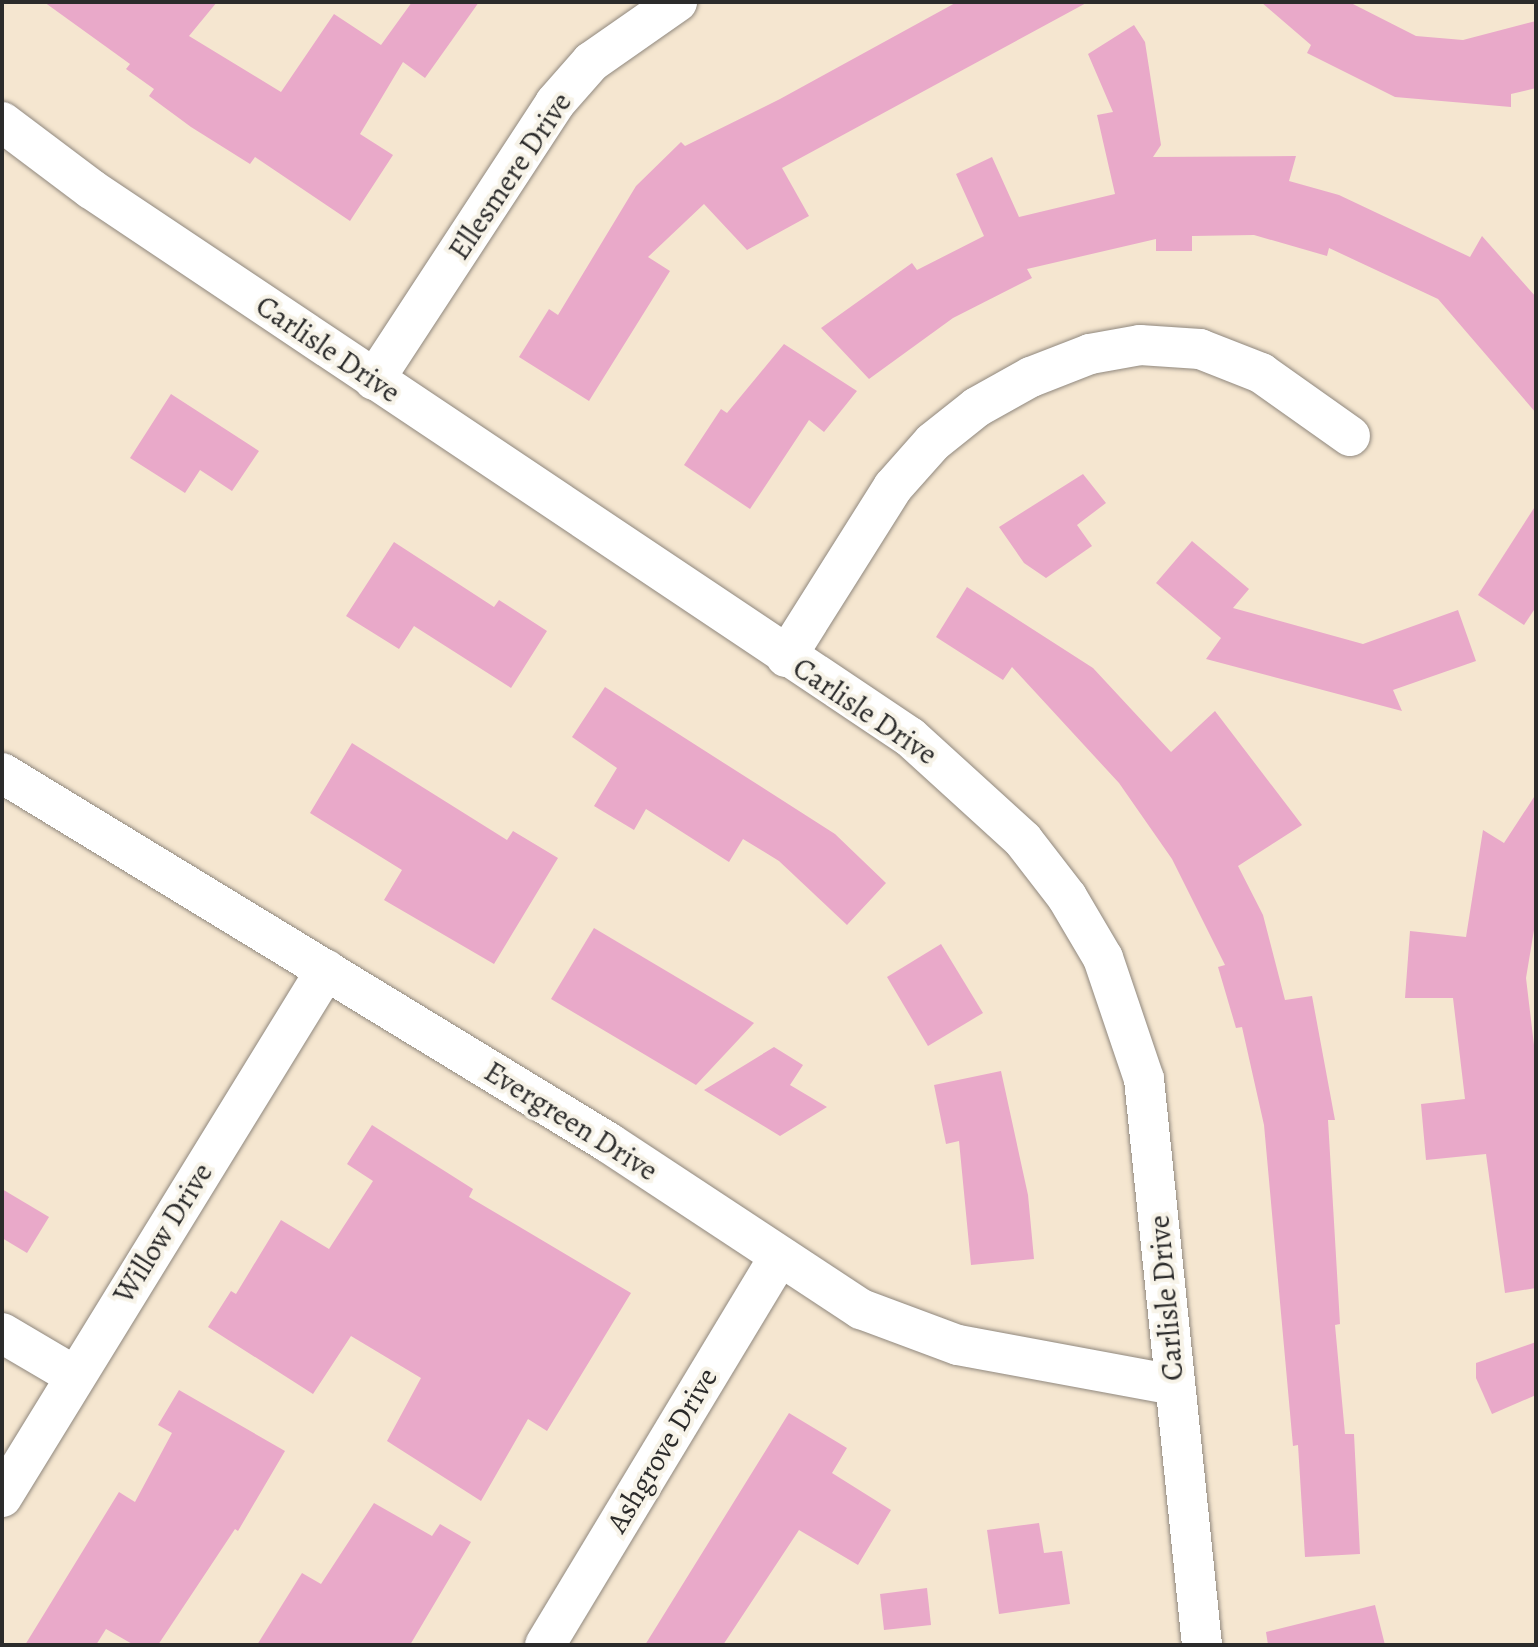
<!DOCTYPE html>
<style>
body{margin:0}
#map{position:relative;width:1538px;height:1647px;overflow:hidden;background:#f5e6d0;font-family:Alegreya,serif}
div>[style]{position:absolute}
.building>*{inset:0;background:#e9a9c9}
.roads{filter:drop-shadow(0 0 2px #90887e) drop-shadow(0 0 2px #90887e)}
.street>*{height:40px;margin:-20px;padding:0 20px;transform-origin:20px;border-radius:20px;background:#fff}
span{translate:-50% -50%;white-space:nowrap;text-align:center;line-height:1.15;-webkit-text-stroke:8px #f7f3e8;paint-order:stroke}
.street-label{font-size:30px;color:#2b2b2b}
.frame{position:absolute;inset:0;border:4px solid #2b2b2b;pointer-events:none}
</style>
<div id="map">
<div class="building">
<i style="clip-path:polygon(44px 2px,217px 2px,189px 36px,281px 92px,334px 14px,381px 45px,412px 2px,479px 2px,425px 78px,403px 62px,360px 134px,393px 155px,350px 221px,255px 157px,250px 164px,191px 127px,149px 96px,154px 89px,126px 69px,130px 64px)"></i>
<i style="clip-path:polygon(957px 2px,1088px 2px,782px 168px,809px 216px,747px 250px,704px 204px,648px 257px,670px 271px,589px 401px,519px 357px,549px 309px,558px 315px,636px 186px,681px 142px,685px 146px,780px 99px)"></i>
<i style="clip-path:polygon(1261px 2px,1349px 2px,1416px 36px,1463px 40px,1536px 21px,1536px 88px,1511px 94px,1511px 107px,1395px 97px,1307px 53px,1311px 45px)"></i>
<i style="clip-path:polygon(1134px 25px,1145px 42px,1161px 145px,1153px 157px,1296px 156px,1289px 181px,1339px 195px,1470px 257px,1482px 236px,1536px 297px,1536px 413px,1438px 299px,1329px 248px,1327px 256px,1254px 235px,1192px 236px,1192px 251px,1156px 251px,1156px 239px,1027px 269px,1032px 278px,953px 318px,869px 379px,821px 328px,912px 263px,917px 270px,984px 236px,956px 174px,992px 157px,1019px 217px,1115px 194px,1097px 115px,1113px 112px,1088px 54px)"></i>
<i style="clip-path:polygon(784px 344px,857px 391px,824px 432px,809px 420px,750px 509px,684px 465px,721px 409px,727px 413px)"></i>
<i style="clip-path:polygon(171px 394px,259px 451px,232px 491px,200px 470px,185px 493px,130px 458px)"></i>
<i style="clip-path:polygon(1083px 474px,1106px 503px,1077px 525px,1092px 546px,1046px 578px,1024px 563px,999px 527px)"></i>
<i style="clip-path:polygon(1536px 505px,1536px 607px,1524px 625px,1478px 595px)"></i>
<i style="clip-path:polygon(1192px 541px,1249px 589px,1233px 608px,1363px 644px,1458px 610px,1476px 661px,1393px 690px,1402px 711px,1206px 659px,1221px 638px,1156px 583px)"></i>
<i style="clip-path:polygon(394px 542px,494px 607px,499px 600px,547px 631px,511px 688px,414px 626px,399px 649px,346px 616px)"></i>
<i style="clip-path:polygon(967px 587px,1093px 668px,1171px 752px,1215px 711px,1302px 825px,1238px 866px,1263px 915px,1285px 1000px,1312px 996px,1335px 1120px,1328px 1120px,1340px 1324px,1335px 1325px,1345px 1434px,1354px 1434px,1360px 1554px,1305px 1557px,1298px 1445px,1293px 1446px,1264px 1125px,1242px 1027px,1236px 1028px,1218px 967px,1225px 965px,1172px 859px,1119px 783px,1012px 667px,1003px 680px,936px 637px)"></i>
<i style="clip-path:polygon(605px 687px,835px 834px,886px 883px,847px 925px,779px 861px,743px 839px,729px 862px,646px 809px,634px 830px,594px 806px,617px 768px,572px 737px)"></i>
<i style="clip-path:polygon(352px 743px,507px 840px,513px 831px,558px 858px,494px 964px,384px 900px,402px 870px,310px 813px)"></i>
<i style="clip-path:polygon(1536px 794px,1536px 918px,1526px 978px,1536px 1062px,1536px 1288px,1505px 1293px,1486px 1154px,1426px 1160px,1421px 1104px,1465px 1099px,1453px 998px,1405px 998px,1410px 931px,1466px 937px,1483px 830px,1504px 843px)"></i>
<i style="clip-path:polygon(594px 928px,754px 1023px,696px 1085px,551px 999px)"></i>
<i style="clip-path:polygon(941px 944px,983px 1013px,928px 1046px,887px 977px)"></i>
<i style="clip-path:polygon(774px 1047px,803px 1065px,790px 1085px,827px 1107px,780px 1136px,704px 1090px)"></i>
<i style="clip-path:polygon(1001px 1071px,1028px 1195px,1034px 1259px,971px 1265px,959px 1141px,946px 1144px,934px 1085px)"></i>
<i style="clip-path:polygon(372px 1125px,473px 1189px,469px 1197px,631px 1293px,547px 1431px,528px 1419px,481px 1501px,387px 1441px,421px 1378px,351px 1336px,313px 1394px,208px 1327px,231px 1291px,236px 1294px,281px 1220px,329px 1249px,373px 1181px,347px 1164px)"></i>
<i style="clip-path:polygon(2px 1189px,49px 1217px,27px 1253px,2px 1238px)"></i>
<i style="clip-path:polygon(1536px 1342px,1536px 1395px,1492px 1414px,1476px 1378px,1476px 1363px)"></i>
<i style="clip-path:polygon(179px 1390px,285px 1451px,238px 1531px,235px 1529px,158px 1645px,134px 1645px,106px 1629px,96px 1645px,25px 1645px,119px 1492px,135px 1502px,172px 1433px,158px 1425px)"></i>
<i style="clip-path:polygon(789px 1413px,847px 1448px,832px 1473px,891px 1510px,858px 1565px,799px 1530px,723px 1645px,645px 1645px)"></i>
<i style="clip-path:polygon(374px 1503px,432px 1536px,440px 1524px,471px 1542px,410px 1645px,257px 1645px,302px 1573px,321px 1584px)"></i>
<i style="clip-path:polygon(1039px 1523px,1044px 1553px,1062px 1551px,1070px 1604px,999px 1614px,987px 1530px)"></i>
<i style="clip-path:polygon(927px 1588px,931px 1625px,884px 1630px,880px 1594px)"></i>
<i style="clip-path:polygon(1375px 1605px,1385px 1645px,1268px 1645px,1266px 1632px)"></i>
</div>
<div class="roads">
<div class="street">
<i style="left:2px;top:122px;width:111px;rotate:37deg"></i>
<i style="left:91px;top:189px;width:985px;rotate:33.79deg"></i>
<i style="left:910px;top:737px;width:153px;rotate:42.3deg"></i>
<i style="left:1023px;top:840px;width:72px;rotate:52.3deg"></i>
<i style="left:1067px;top:897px;width:71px;rotate:59.5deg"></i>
<i style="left:1103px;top:958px;width:128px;rotate:71.3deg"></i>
<i style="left:1144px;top:1079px;width:569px;rotate:84.15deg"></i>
<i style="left:374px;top:380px;width:331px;rotate:-56.8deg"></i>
<i style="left:555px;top:103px;width:55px;rotate:-48.7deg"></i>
<i style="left:591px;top:62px;width:105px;rotate:-34.9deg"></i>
<i style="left:786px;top:657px;width:201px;rotate:-57.8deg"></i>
<i style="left:893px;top:487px;width:60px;rotate:-48.4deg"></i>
<i style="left:933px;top:442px;width:56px;rotate:-38.5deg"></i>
<i style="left:977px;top:407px;width:62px;rotate:-29.1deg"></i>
<i style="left:1031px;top:377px;width:63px;rotate:-21.3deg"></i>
<i style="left:1090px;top:354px;width:51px;rotate:-10.2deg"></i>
<i style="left:1140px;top:345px;width:60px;rotate:3.8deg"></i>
<i style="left:1200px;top:349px;width:66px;rotate:21.5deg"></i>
<i style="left:1261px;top:373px;width:109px;rotate:35.3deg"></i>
<i style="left:2px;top:773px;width:711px;rotate:31.36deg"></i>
<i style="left:609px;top:1143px;width:302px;rotate:33.4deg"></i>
<i style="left:861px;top:1309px;width:103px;rotate:20.4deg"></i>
<i style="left:958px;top:1345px;width:219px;rotate:10.5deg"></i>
<i style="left:2px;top:1333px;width:85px;rotate:30.5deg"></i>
<i style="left:2px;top:1497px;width:619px;rotate:-58.42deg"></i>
<i style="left:545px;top:1645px;width:454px;rotate:-58.9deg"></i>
</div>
</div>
<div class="street-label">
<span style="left:510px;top:176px;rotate:-56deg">Ellesmere Drive</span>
<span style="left:328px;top:349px;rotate:34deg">Carlisle Drive</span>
<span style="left:865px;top:711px;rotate:34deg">Carlisle Drive</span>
<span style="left:571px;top:1121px;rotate:32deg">Evergreen Drive</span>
<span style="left:163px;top:1233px;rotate:-58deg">Willow Drive</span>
<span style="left:1166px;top:1298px;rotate:-95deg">Carlisle Drive</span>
<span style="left:662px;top:1450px;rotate:-59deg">Ashgrove Drive</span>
</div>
<div class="frame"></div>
</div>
